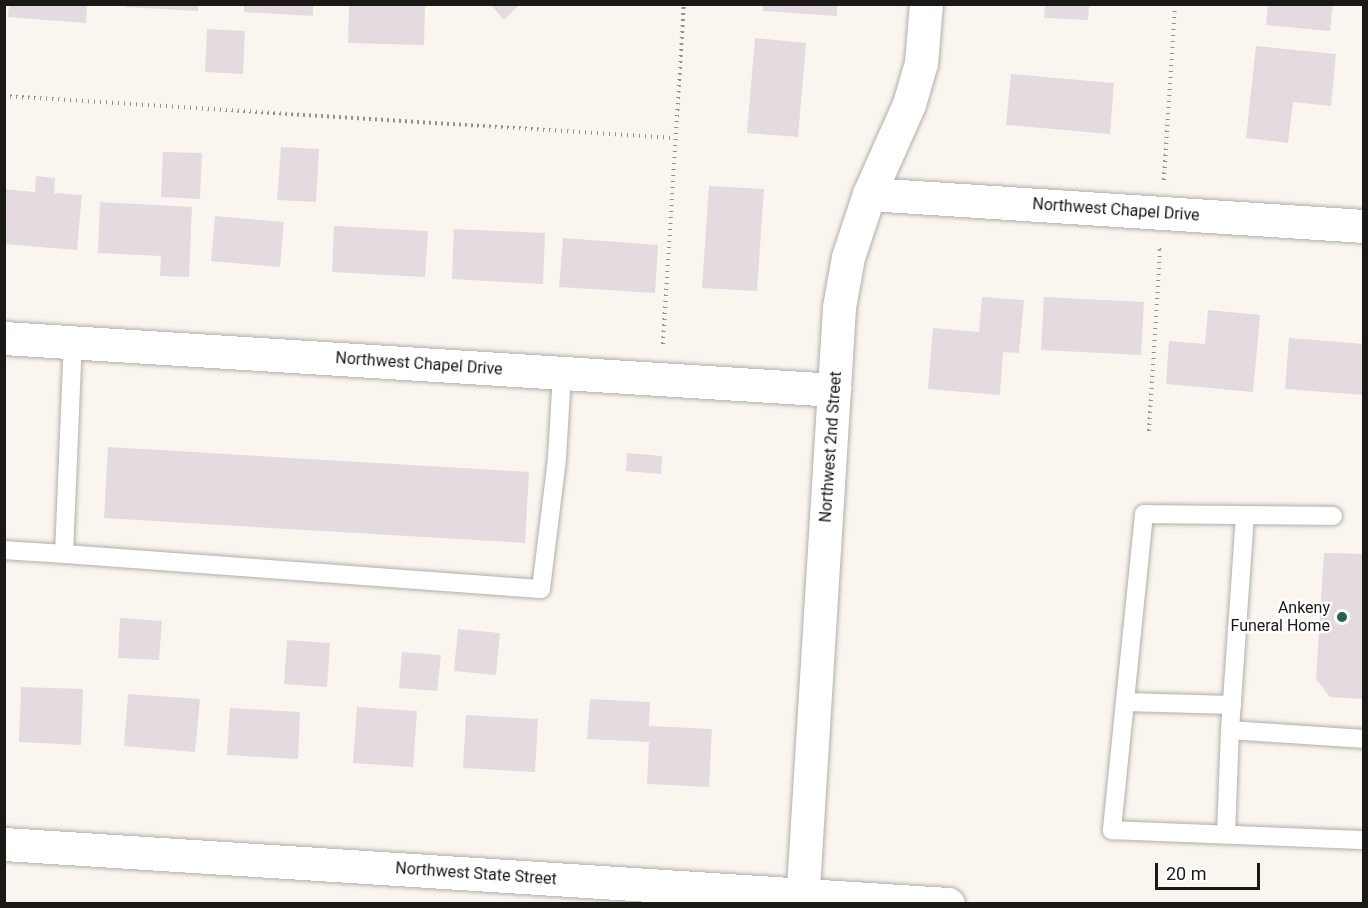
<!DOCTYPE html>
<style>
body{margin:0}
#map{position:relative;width:1368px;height:908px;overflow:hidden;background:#faf6ef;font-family:Roboto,sans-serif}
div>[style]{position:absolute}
.building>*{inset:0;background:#e3dbdf}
.path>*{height:4px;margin-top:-2px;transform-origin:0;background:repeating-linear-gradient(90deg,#93918c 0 1.5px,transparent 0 6px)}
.roads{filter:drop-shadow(0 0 2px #b2aea8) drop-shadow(0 0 2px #b2aea8)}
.lane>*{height:18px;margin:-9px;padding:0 9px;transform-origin:9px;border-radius:9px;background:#fff}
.street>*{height:33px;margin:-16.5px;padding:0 16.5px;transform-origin:16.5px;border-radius:16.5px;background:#fff}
.secondary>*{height:33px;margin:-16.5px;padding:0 16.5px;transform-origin:16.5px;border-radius:16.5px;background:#fff}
.dots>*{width:16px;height:16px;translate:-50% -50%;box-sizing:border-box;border:3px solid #fff;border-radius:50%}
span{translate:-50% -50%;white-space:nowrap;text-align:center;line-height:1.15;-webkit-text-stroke:4.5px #fff;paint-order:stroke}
.street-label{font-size:16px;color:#1a1916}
.poi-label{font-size:16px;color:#1a1916}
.right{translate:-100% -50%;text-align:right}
.frame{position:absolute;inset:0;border:6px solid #1a1916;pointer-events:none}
.scale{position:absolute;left:1155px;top:863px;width:105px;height:27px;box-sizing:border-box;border:3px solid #1a1916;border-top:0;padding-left:8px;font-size:18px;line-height:21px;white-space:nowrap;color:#1a1916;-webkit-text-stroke:4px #fff;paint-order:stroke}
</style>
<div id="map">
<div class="building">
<i style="clip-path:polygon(125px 4px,198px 4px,198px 11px,125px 7px)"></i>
<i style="clip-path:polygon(244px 4px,313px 4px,313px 16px,244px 12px)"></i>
<i style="clip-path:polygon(490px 4px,520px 4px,504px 20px)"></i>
<i style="clip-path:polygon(763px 4px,837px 4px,837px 16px,763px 11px)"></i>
<i style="clip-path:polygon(1268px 4px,1333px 4px,1330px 31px,1266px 25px)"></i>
<i style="clip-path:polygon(9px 5px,87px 5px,86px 23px,8px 17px)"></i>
<i style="clip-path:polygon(349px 5px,425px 5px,424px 45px,348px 43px)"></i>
<i style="clip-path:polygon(1045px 5px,1089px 5px,1088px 20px,1044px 18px)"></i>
<i style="clip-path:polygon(207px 29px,245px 31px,243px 74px,205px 72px)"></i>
<i style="clip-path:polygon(755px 38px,806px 43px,798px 137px,747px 133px)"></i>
<i style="clip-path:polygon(1256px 46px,1336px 54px,1331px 106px,1293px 102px,1288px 143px,1246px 138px)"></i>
<i style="clip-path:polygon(1011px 74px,1114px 83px,1110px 134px,1006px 125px)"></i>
<i style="clip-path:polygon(281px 147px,319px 149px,316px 202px,277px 200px)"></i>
<i style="clip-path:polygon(163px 152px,202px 153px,200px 199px,161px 197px)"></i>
<i style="clip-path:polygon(36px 176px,55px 178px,54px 193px,82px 195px,77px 250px,4px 244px,4px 189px,35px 192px)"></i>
<i style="clip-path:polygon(709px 186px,764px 189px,757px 291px,702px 288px)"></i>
<i style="clip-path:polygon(100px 202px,192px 207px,189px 277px,160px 276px,161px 256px,98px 253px)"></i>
<i style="clip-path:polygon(215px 216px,284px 222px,280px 267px,211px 261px)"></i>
<i style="clip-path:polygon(334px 226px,428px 231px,425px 277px,332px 272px)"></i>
<i style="clip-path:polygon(454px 229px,545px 233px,543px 284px,452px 279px)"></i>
<i style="clip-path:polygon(563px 238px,658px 245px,655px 293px,559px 287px)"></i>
<i style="clip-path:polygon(982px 297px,1024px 300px,1019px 353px,1003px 352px,1000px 395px,928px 389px,933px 328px,979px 332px)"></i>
<i style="clip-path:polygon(1044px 297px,1144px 302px,1141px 355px,1041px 350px)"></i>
<i style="clip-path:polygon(1208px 310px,1260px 315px,1253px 392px,1166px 384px,1169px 341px,1205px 344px)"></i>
<i style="clip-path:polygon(1289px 338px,1364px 344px,1364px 395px,1285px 389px)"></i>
<i style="clip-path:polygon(108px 447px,529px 472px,525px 543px,104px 518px)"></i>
<i style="clip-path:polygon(627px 453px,662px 456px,661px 474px,626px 471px)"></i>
<i style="clip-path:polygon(1324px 553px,1364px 554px,1364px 699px,1330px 697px,1316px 679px)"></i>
<i style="clip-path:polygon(120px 618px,162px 621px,159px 660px,118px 658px)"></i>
<i style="clip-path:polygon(458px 629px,500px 633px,496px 675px,454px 671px)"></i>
<i style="clip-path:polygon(287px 640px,330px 643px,327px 687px,284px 684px)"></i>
<i style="clip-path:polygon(402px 652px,441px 655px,437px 691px,399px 688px)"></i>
<i style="clip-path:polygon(21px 687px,83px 689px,81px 745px,19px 742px)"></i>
<i style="clip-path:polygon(128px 694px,200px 699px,195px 752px,124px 746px)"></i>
<i style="clip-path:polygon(590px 699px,650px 702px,649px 726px,712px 729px,709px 787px,647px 784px,649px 742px,587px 739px)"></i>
<i style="clip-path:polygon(357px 707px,417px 711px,413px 767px,353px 763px)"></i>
<i style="clip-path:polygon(230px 708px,300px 712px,298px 759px,227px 755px)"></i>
<i style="clip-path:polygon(466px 715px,538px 719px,535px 772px,463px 768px)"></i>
</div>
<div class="path">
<i style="left:4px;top:96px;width:672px;rotate:3.58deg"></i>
<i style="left:1164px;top:180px;width:176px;rotate:-86.4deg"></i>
<i style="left:663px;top:344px;width:341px;rotate:-86.5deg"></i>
<i style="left:1149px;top:431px;width:181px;rotate:-86.5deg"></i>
<i style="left:1160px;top:250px;width:4px;rotate:-124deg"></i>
<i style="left:4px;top:903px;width:1px;rotate:45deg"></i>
</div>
<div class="roads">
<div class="lane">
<i style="left:1245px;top:515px;width:216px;rotate:94deg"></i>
<i style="left:1230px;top:730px;width:134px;rotate:3.8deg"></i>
<i style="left:1333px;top:516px;width:189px;rotate:-179.4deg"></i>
<i style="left:1144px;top:514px;width:318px;rotate:95.8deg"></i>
<i style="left:1112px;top:830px;width:252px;rotate:2.3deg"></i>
<i style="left:4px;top:550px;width:60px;rotate:3.8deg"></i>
<i style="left:64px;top:554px;width:212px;rotate:-87.6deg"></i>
<i style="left:64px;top:554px;width:478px;rotate:4.2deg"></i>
<i style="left:541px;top:589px;width:132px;rotate:-83deg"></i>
<i style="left:557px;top:458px;width:85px;rotate:-86.6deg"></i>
<i style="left:1125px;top:702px;width:107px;rotate:1.6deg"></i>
<i style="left:1226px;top:834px;width:104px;rotate:-87.8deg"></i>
</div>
<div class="street">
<i style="left:869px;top:194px;width:496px;rotate:3.7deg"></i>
<i style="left:4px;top:338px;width:832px;rotate:3.58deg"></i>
<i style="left:802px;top:904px;width:598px;rotate:-86.45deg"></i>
<i style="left:839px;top:307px;width:51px;rotate:-79.8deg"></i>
<i style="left:848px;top:257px;width:66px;rotate:-71.6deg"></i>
<i style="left:869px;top:194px;width:98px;rotate:-66deg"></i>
<i style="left:909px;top:104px;width:43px;rotate:-73.7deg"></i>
<i style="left:921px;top:63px;width:59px;rotate:-85.2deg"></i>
</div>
<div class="secondary">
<i style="left:4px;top:844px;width:946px;rotate:3.64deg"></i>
</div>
</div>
<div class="dots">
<i style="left:1342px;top:617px;background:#216352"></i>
</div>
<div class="street-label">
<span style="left:1116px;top:210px;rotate:4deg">Northwest Chapel Drive</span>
<span style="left:419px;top:364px;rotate:4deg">Northwest Chapel Drive</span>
<span style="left:831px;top:447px;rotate:-86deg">Northwest 2nd Street</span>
<span style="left:476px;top:874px;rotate:4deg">Northwest State Street</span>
</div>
<div class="poi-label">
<span class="right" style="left:1330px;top:617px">Ankeny<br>Funeral Home</span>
</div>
<div class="frame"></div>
<div class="scale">20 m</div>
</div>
